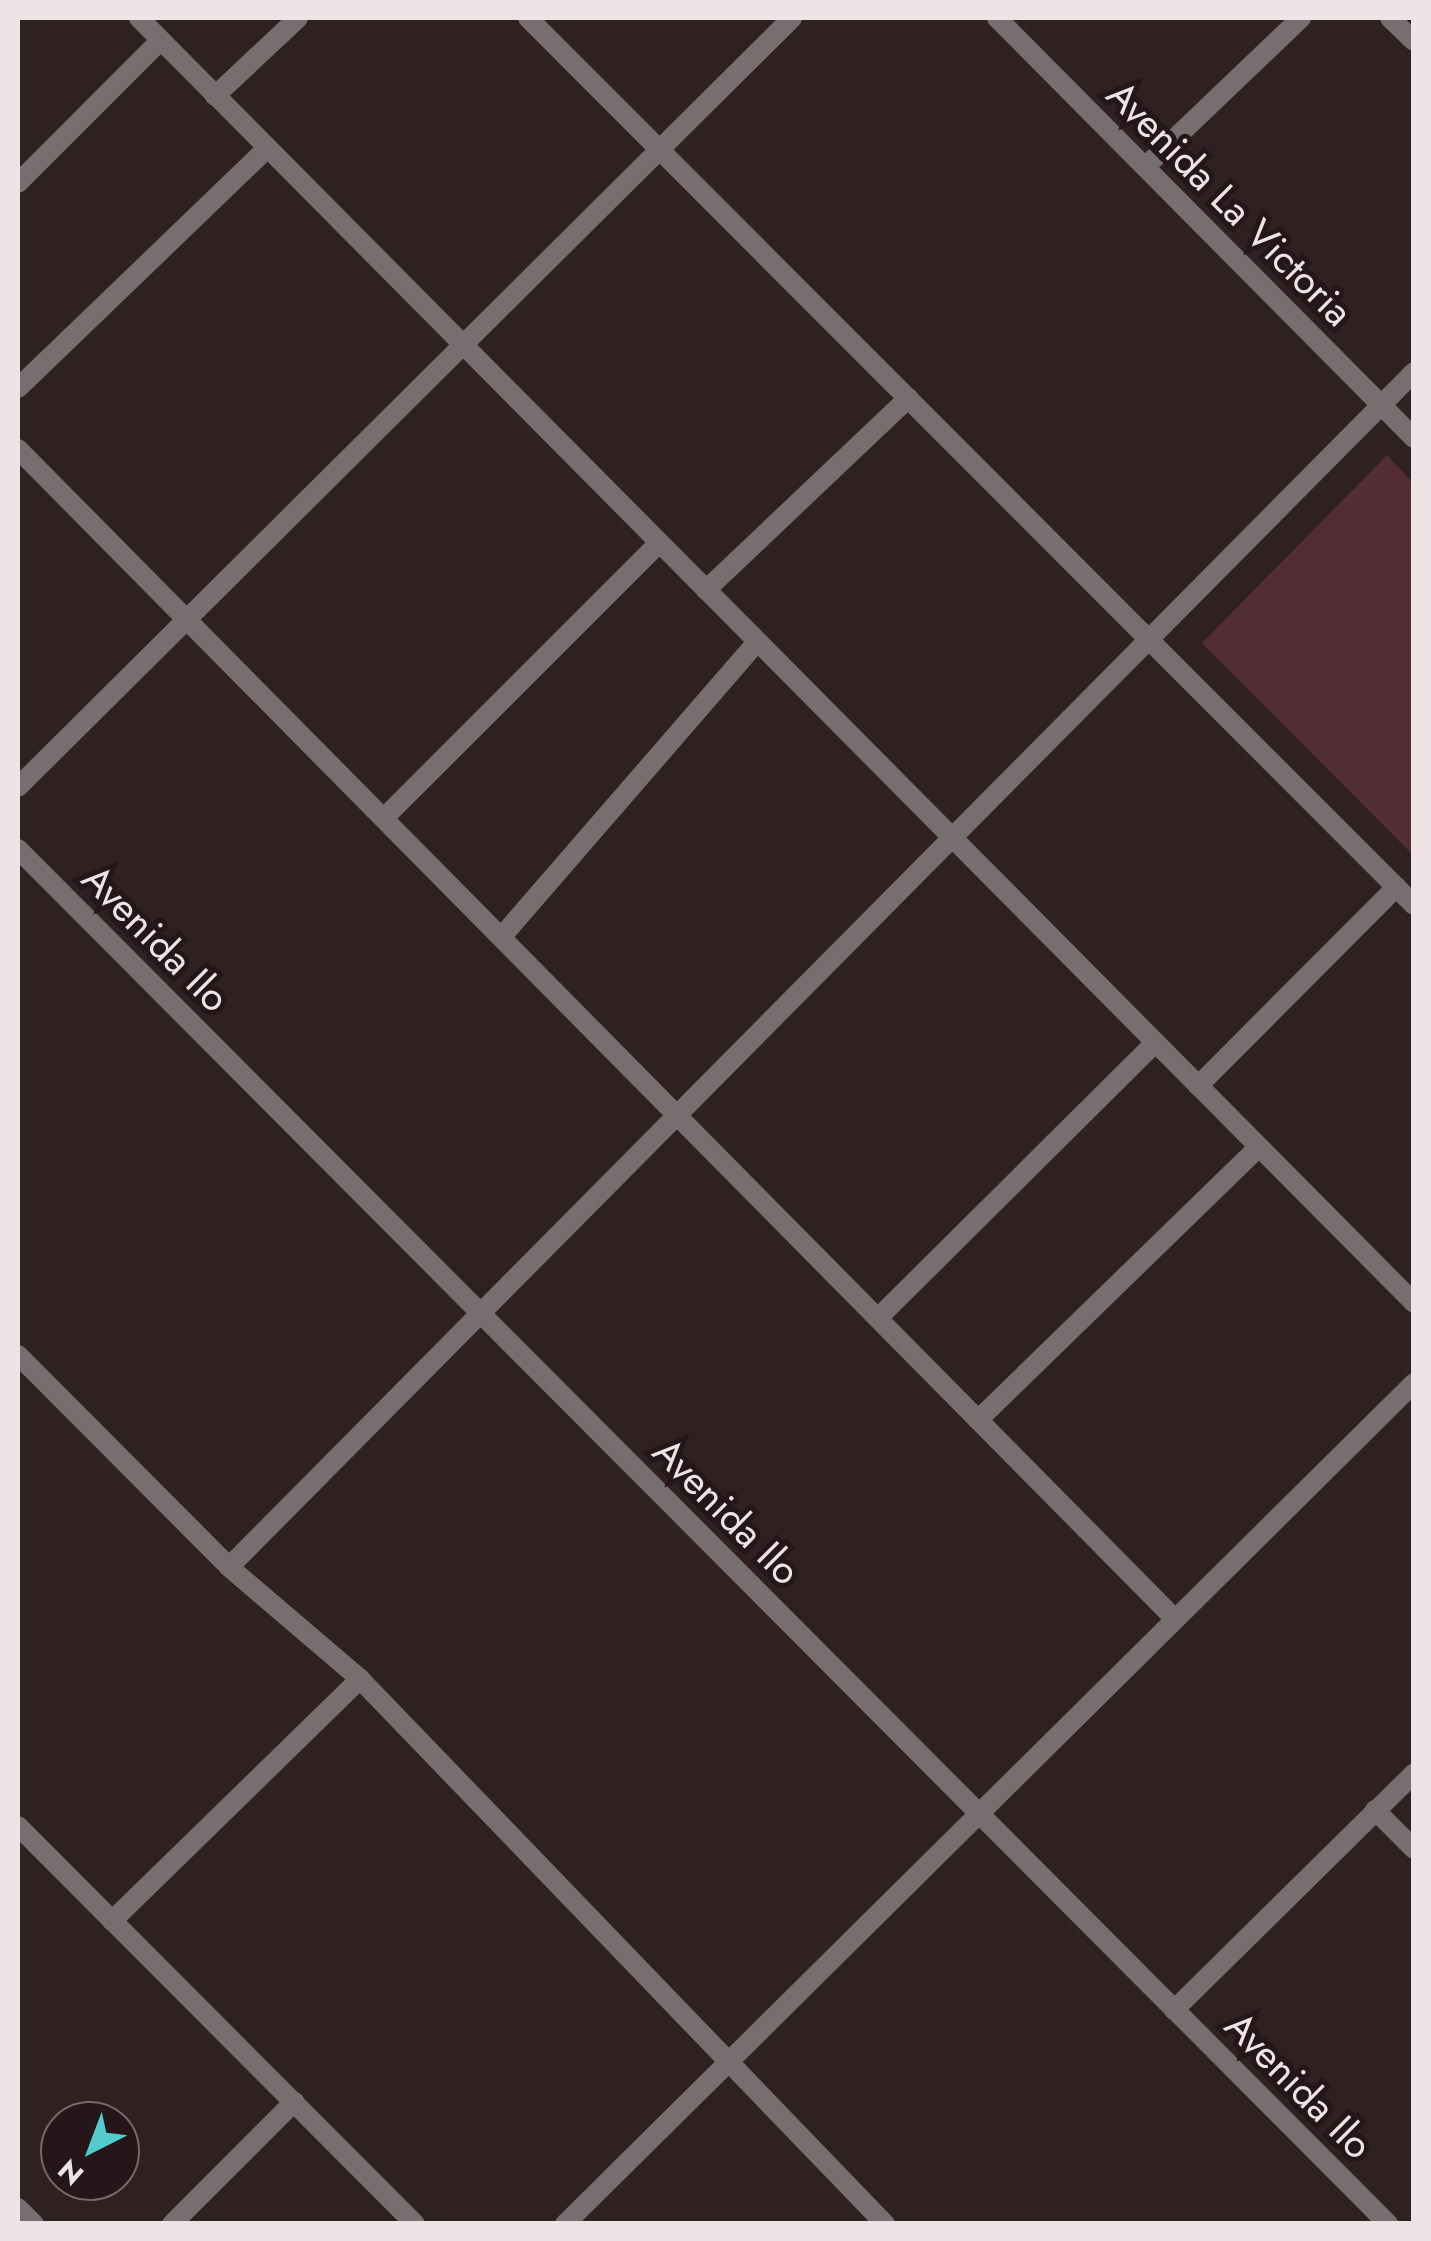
<!DOCTYPE html>
<style>
body{margin:0}
#map{position:relative;width:1431px;height:2241px;overflow:hidden;background:#2f2022;font-family:Jost,sans-serif}
div>[style]{position:absolute}
.green>*{inset:0;background:#532d34}
.street>*{height:20px;margin:-10px;padding:0 10px;transform-origin:10px;border-radius:10px;background:#776e6f}
span{translate:-50% -50%;white-space:nowrap;text-align:center;line-height:1.15;-webkit-text-stroke:10px #251619;paint-order:stroke}
.street-label{font-size:40px;color:#eee3e5}
.frame{position:absolute;inset:0;border:20px solid #eee3e5;pointer-events:none}
.north{position:absolute;left:40px;top:2101px;width:100px;height:100px;box-sizing:border-box;background:#251619;border:2px solid #75686b;border-radius:50%;rotate:222deg;font-size:28px;font-weight:700;line-height:40px;text-align:center;color:#eee3e5}
.north::after{content:'';display:block;margin:auto;width:35px;height:45px;background:#52cdcf;clip-path:polygon(50% 0,100% 100%,50% 72%,0 100%)}
</style>
<div id="map">
<div class="green">
<i style="clip-path:polygon(1387px 455px,1413px 483px,1413px 855px,1202px 643px)"></i>
</div>
<div class="street">
<i style="left:139px;top:18px;width:1810px;rotate:45.22deg"></i>
<i style="left:528px;top:18px;width:1254px;rotate:45.03deg"></i>
<i style="left:997px;top:18px;width:592px;rotate:45.21deg"></i>
<i style="left:1390px;top:18px;width:33px;rotate:44deg"></i>
<i style="left:215px;top:96px;width:114px;rotate:-43.2deg"></i>
<i style="left:1145px;top:167px;width:216px;rotate:-43.7deg"></i>
<i style="left:18px;top:183px;width:202px;rotate:-45deg"></i>
<i style="left:18px;top:388px;width:346px;rotate:-43.9deg"></i>
<i style="left:18px;top:449px;width:1645px;rotate:45.32deg"></i>
<i style="left:706px;top:590px;width:279px;rotate:-43.5deg"></i>
<i style="left:18px;top:787px;width:1091px;rotate:-44.81deg"></i>
<i style="left:385px;top:817px;width:387px;rotate:-45deg"></i>
<i style="left:18px;top:849px;width:1941px;rotate:45.1deg"></i>
<i style="left:504px;top:934px;width:386px;rotate:-49.1deg"></i>
<i style="left:1198px;top:1086px;width:281px;rotate:-45.1deg"></i>
<i style="left:878px;top:1318px;width:390px;rotate:-44.8deg"></i>
<i style="left:18px;top:1355px;width:299px;rotate:45.1deg"></i>
<i style="left:229px;top:1567px;width:172px;rotate:40.5deg"></i>
<i style="left:360px;top:1679px;width:757px;rotate:46.07deg"></i>
<i style="left:978px;top:1420px;width:392px;rotate:-44.2deg"></i>
<i style="left:229px;top:1567px;width:1683px;rotate:-45.24deg"></i>
<i style="left:1375px;top:1810px;width:55px;rotate:45deg"></i>
<i style="left:18px;top:1826px;width:562px;rotate:45.07deg"></i>
<i style="left:112px;top:1921px;width:347px;rotate:-44.3deg"></i>
<i style="left:1174px;top:2010px;width:337px;rotate:-44.6deg"></i>
<i style="left:18px;top:2208px;width:23px;rotate:45deg"></i>
<i style="left:172px;top:2224px;width:173px;rotate:-45deg"></i>
<i style="left:565px;top:2224px;width:1195px;rotate:-44.73deg"></i>
</div>
<div class="street-label">
<span style="left:1230px;top:203px;rotate:45deg">Avenida La Victoria</span>
<span style="left:156px;top:938px;rotate:45deg">Avenida Ilo</span>
<span style="left:727px;top:1511px;rotate:45deg">Avenida Ilo</span>
<span style="left:1299px;top:2085px;rotate:45deg">Avenida Ilo</span>
</div>
<div class="frame"></div>
<div class="north">N</div>
</div>
